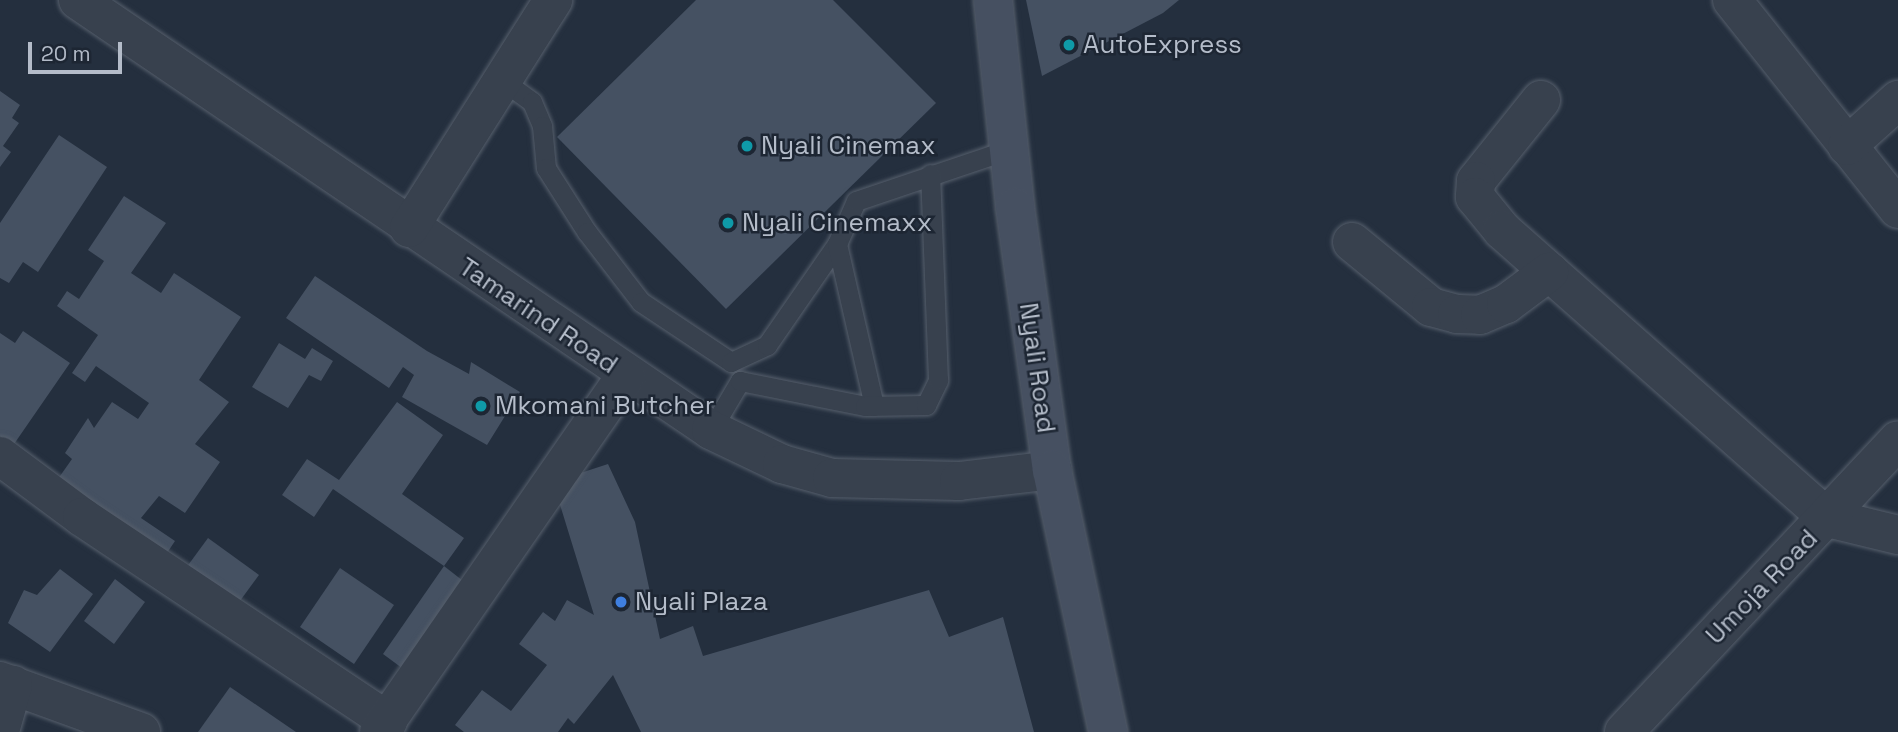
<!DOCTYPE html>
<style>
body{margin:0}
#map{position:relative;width:1898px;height:732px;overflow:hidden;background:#242f3e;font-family:"Space Grotesk",sans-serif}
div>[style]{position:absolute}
.building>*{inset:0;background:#455162}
.roads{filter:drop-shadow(0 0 2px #565f6c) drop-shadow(0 0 2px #565f6c)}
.lane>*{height:19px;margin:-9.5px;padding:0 9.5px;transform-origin:9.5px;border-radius:9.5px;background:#38414e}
.street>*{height:38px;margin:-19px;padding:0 19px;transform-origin:19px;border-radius:19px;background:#38414e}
.secondary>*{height:38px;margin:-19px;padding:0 19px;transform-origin:19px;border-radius:19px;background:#465061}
.dots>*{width:19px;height:19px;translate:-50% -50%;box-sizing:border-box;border:4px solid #1d2633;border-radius:50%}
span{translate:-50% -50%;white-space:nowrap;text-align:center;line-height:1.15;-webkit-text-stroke:5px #1d2633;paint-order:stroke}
.poi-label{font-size:26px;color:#b4bcc9}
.left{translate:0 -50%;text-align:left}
.street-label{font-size:26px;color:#b4bcc9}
.scale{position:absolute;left:28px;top:42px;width:94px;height:32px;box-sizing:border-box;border:4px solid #b4bcc9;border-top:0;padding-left:9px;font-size:21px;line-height:24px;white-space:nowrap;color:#b4bcc9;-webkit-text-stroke:5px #1d2633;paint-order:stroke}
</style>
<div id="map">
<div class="building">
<i style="clip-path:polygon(696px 0,833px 0,936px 103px,726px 309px,557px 137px)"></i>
<i style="clip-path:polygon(1026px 0,1179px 0,1163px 13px,1042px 76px)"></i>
<i style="clip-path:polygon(0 91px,20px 105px,12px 118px,19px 123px,3px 146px,11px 152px,0 167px)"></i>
<i style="clip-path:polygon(59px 135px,107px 167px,38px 272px,23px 262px,9px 283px,0 278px,0 223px)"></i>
<i style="clip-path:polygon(124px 196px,166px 223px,131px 273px,161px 293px,174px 273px,241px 317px,199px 380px,229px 402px,195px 444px,220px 462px,185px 513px,159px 496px,141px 518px,175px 541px,163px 559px,53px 486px,72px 459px,65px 453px,88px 418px,94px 428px,112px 402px,138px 419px,149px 403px,96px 366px,85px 382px,72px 373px,98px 335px,57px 306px,67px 291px,79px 299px,104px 261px,88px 250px)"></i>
<i style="clip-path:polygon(315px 276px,427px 351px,469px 374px,471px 362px,520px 392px,487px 445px,402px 397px,414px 375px,403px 367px,389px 388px,286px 318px)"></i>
<i style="clip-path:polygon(23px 331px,70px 363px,12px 447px,0 439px,0 333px,15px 343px)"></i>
<i style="clip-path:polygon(279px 343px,305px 359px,312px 348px,333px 361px,321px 381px,309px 375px,288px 408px,252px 387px)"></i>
<i style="clip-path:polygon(397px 402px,443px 435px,402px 494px,464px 538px,444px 566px,333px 489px,314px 517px,282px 495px,307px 459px,339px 480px)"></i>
<i style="clip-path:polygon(608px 464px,635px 522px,660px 639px,693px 626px,703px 656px,929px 590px,949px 637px,1003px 617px,1034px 732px,641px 732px,613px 675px,574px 724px,568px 718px,558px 732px,464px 732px,455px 725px,482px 690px,511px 711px,547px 665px,519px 644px,543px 612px,555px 621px,567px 600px,594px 615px,553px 482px)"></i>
<i style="clip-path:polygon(208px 538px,259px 575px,237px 605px,186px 568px)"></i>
<i style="clip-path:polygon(444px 566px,467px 584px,406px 671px,383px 654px)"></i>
<i style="clip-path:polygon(340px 568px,394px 605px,354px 664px,300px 627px)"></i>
<i style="clip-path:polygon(60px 569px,93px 594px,50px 652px,8px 623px,24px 590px,37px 595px)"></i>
<i style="clip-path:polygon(115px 579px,145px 602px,114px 644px,84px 621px)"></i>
<i style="clip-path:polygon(230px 687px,296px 732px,198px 732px)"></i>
</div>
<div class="roads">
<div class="lane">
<i style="left:502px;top:80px;width:37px;rotate:36deg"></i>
<i style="left:532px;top:102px;width:26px;rotate:67deg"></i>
<i style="left:542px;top:126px;width:42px;rotate:84.6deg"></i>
<i style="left:546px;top:168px;width:76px;rotate:57.4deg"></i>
<i style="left:587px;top:232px;width:88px;rotate:52.4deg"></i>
<i style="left:641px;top:302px;width:108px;rotate:33.7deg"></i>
<i style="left:731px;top:362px;width:40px;rotate:-25deg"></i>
<i style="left:767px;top:345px;width:123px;rotate:-55.3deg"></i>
<i style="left:837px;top:244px;width:47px;rotate:-66.2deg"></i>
<i style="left:856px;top:201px;width:163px;rotate:-18.7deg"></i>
<i style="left:837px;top:244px;width:166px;rotate:77.1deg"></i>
<i style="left:711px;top:430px;width:57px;rotate:-59.4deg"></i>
<i style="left:740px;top:381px;width:127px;rotate:11.3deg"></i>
<i style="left:865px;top:406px;width:61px;rotate:-0.9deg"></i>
<i style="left:926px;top:405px;width:28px;rotate:-64deg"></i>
<i style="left:938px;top:380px;width:206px;rotate:-92.2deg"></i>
</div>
<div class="street">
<i style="left:78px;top:0;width:765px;rotate:34.19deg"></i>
<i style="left:711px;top:430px;width:79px;rotate:25.6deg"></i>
<i style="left:782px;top:464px;width:52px;rotate:15.6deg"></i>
<i style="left:832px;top:478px;width:127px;rotate:1.4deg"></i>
<i style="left:959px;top:481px;width:94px;rotate:-6.7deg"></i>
<i style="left:1732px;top:0;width:267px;rotate:51.5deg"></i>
<i style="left:1541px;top:100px;width:104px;rotate:128.7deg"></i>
<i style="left:1476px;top:181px;width:16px;rotate:94deg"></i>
<i style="left:1475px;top:197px;width:43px;rotate:50.7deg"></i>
<i style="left:1502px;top:230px;width:435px;rotate:41.5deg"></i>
<i style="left:1828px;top:518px;width:72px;rotate:13.7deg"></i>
<i style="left:1847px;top:146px;width:69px;rotate:-42deg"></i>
<i style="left:409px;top:228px;width:270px;rotate:-57.7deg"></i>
<i style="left:1352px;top:242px;width:102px;rotate:39.4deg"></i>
<i style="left:1431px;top:307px;width:27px;rotate:15deg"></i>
<i style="left:1457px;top:314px;width:23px;rotate:2deg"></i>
<i style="left:1480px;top:315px;width:28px;rotate:-23deg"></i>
<i style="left:1506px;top:304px;width:54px;rotate:-36.7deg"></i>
<i style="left:0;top:456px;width:102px;rotate:36.6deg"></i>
<i style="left:82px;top:517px;width:368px;rotate:33.7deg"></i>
<i style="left:0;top:681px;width:150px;rotate:19.9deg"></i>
<i style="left:0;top:731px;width:48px;rotate:-74.2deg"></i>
<i style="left:379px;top:732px;width:434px;rotate:-55.3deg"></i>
<i style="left:1624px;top:732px;width:400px;rotate:-46.8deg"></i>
</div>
<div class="secondary">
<i style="left:993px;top:0;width:208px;rotate:83.9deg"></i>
<i style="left:1015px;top:207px;width:266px;rotate:82deg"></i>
<i style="left:1052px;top:470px;width:268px;rotate:77.9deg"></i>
</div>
</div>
<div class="dots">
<i style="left:1069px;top:45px;background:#0f9aa8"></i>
<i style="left:747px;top:146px;background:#0f9aa8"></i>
<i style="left:728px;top:223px;background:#0f9aa8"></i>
<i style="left:481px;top:406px;background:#0f9aa8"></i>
<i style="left:621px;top:602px;background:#3f7fe0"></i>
</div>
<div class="poi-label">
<span class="left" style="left:1083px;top:45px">AutoExpress</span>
<span class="left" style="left:761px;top:146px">Nyali Cinemax</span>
<span class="left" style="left:742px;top:223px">Nyali Cinemaxx</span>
<span class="left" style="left:495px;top:406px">Mkomani Butcher</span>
<span class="left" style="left:635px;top:602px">Nyali Plaza</span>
</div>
<div class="street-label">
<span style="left:538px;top:316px;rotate:34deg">Tamarind Road</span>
<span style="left:1037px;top:368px;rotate:82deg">Nyali Road</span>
<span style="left:1762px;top:587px;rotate:-46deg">Umoja Road</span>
</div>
<div class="scale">20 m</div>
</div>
